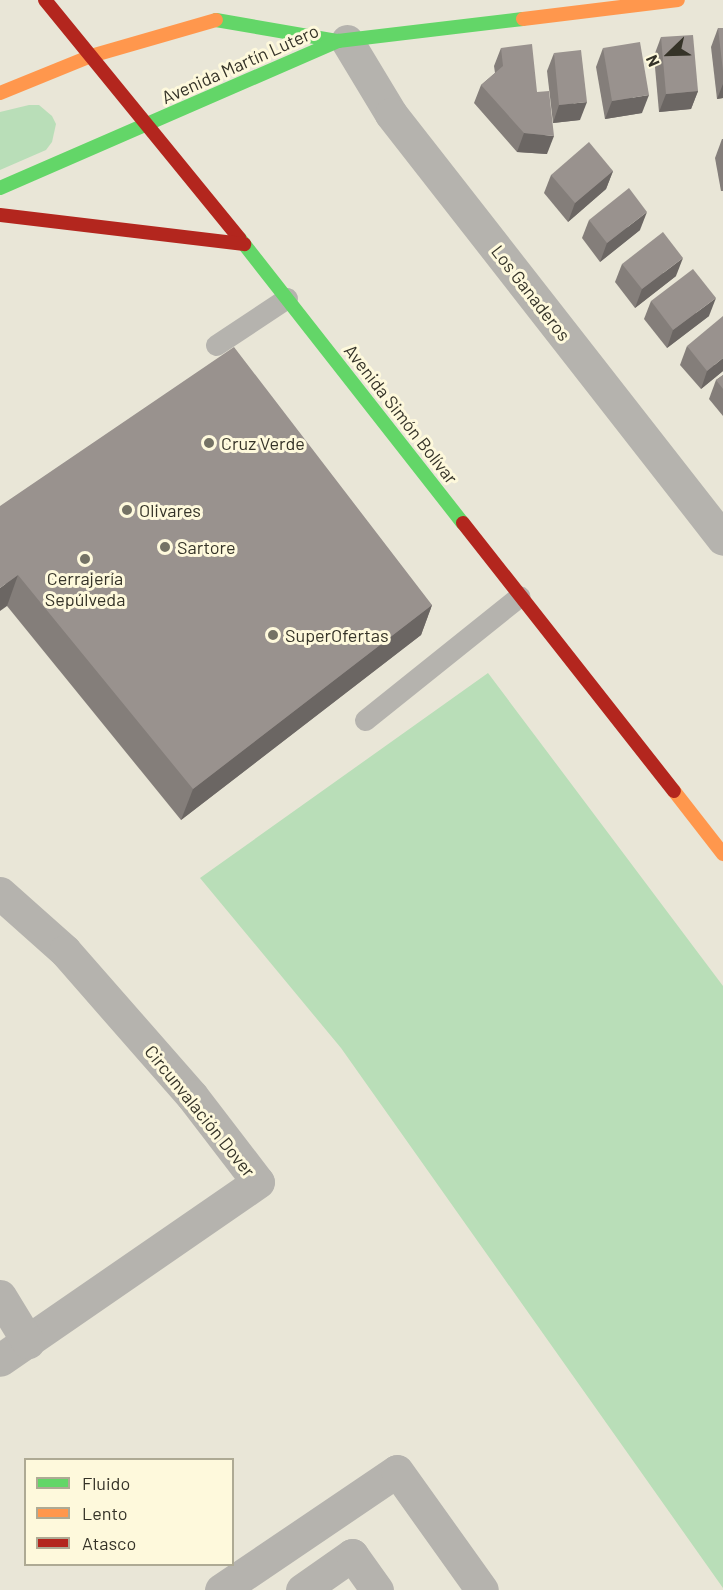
<!DOCTYPE html>
<meta charset="utf-8">
<style>
body{margin:0}
#map{position:relative;width:723px;height:1590px;overflow:hidden;background:#e9e6d7;font-family:Barlow,sans-serif}
div>[style]{position:absolute}
.green>*{inset:0;background:#b9deb8}
.lane>*{height:21px;margin:-10.5px;padding:0 10.5px;transform-origin:10.5px;border-radius:10.5px;background:#b5b3ae}
.street>*{height:33px;margin:-16.5px;padding:0 16.5px;transform-origin:16.5px;border-radius:16.5px;background:#b5b3ae}
.fast>*{height:14px;margin:-7px;padding:0 7px;transform-origin:7px;border-radius:7px;background:#63d668}
.slow>*{height:14px;margin:-7px;padding:0 7px;transform-origin:7px;border-radius:7px;background:#ff974d}
.jam>*{height:14px;margin:-7px;padding:0 7px;transform-origin:7px;border-radius:7px;background:#b3261e}
.wall>*{inset:0;background:#847e7a}
.shaded-wall>*{inset:0;background:#6b6663}
.building>*{inset:0;background:#99928e}
.dots>*{width:16px;height:16px;translate:-50% -50%;box-sizing:border-box;border:3px solid #fef9dc;border-radius:50%}
span{translate:-50% -50%;white-space:nowrap;text-align:center;line-height:1.15;-webkit-text-stroke:6px #fef9dc;paint-order:stroke}
.street-label{font-size:18px;color:#353328}
.poi-label{font-size:18px;color:#353328}
.left{translate:0 -50%;text-align:left}
.legend{position:absolute;left:24px;top:1458px;width:210px;height:108px;box-sizing:border-box;background:#fef9dc;border:2px solid #aeaa94;margin:0;padding:8px 10px;list-style:none;font-size:18px;color:#353328}
.legend li{display:flex;align-items:center;gap:12px;height:30px}
.legend b{width:30px;border:2px solid #aeaa94}
.north{position:absolute;left:639px;top:24px;width:60px;height:60px;-webkit-text-stroke:4px #fef9dc;paint-order:stroke;rotate:247deg;font-size:16px;font-weight:700;line-height:24px;text-align:center;color:#353328}
.north::after{content:'';display:block;margin:auto;width:21px;height:27px;background:#353328;clip-path:polygon(50% 0,100% 100%,50% 72%,0 100%)}
</style>
<div id="map">
<div class="green">
<i style="clip-path:polygon(29px 105px,39px 105px,52px 116px,56px 124px,52px 142px,46px 150px,0 170px,0 112px)"></i>
<i style="clip-path:polygon(488px 673px,723px 986px,723px 1588px,341px 1048px,200px 878px)"></i>
</div>
<div class="lane">
<i style="left:216px;top:345px;width:85px;rotate:-33.5deg"></i>
<i style="left:365px;top:720px;width:198px;rotate:-38.7deg"></i>
</div>
<div class="street">
<i style="left:347px;top:41px;width:85px;rotate:58.9deg"></i>
<i style="left:391px;top:114px;width:539px;rotate:52deg"></i>
<i style="left:0;top:893px;width:87px;rotate:41.7deg"></i>
<i style="left:65px;top:951px;width:193px;rotate:48.8deg"></i>
<i style="left:192px;top:1096px;width:108px;rotate:52.5deg"></i>
<i style="left:258px;top:1182px;width:313px;rotate:145.4deg"></i>
<i style="left:0;top:1296px;width:54px;rotate:58.7deg"></i>
<i style="left:221px;top:1590px;width:212px;rotate:-34.1deg"></i>
<i style="left:397px;top:1471px;width:146px;rotate:54.5deg"></i>
<i style="left:302px;top:1590px;width:61px;rotate:-35deg"></i>
<i style="left:352px;top:1555px;width:43px;rotate:54.5deg"></i>
</div>
<div class="fast">
<i style="left:216px;top:20px;width:124px;rotate:9.8deg"></i>
<i style="left:338px;top:41px;width:186px;rotate:-6.8deg"></i>
<i style="left:0;top:188px;width:369px;rotate:-23.5deg"></i>
<i style="left:240px;top:239px;width:361px;rotate:51.9deg"></i>
</div>
<div class="slow">
<i style="left:523px;top:19px;width:156px;rotate:-7deg"></i>
<i style="left:0;top:93px;width:98px;rotate:-22.1deg"></i>
<i style="left:91px;top:56px;width:130px;rotate:-16.1deg"></i>
<i style="left:674px;top:791px;width:80px;rotate:52.1deg"></i>
</div>
<div class="jam">
<i style="left:45px;top:0;width:308px;rotate:50.8deg"></i>
<i style="left:0;top:215px;width:246px;rotate:6.8deg"></i>
<i style="left:463px;top:523px;width:341px;rotate:51.8deg"></i>
</div>
<div class="wall">
<i style="clip-path:polygon(718px 28px,723px 28px,723px 98px,717px 99px,711px 47px)"></i>
<i style="clip-path:polygon(661px 37px,698px 91px,691px 109px,659px 112px,654px 56px)"></i>
<i style="clip-path:polygon(501px 48px,537px 92px,547px 154px,517px 152px,474px 103px,481px 85px,495px 73px,494px 66px)"></i>
<i style="clip-path:polygon(603px 48px,642px 113px,605px 119px,596px 67px)"></i>
<i style="clip-path:polygon(554px 53px,580px 120px,553px 123px,547px 71px)"></i>
<i style="clip-path:polygon(722px 139px,723px 139px,723px 191px,721px 191px,715px 158px)"></i>
<i style="clip-path:polygon(613px 171px,606px 189px,568px 222px,544px 193px,551px 175px)"></i>
<i style="clip-path:polygon(589px 220px,640px 230px,600px 262px,582px 238px)"></i>
<i style="clip-path:polygon(622px 264px,676px 276px,635px 308px,615px 282px)"></i>
<i style="clip-path:polygon(651px 301px,709px 316px,667px 348px,644px 319px)"></i>
<i style="clip-path:polygon(687px 346px,723px 371px,701px 389px,680px 365px)"></i>
<i style="clip-path:polygon(723px 375px,723px 416px,709px 399px,716px 380px)"></i>
<i style="clip-path:polygon(0 506px,432px 605px,421px 635px,181px 820px,7px 606px)"></i>
</div>
<div class="shaded-wall">
<i style="clip-path:polygon(723px 84px,723px 98px,717px 99px)"></i>
<i style="clip-path:polygon(698px 91px,691px 109px,659px 112px,666px 94px)"></i>
<i style="clip-path:polygon(649px 95px,642px 113px,605px 119px,612px 101px)"></i>
<i style="clip-path:polygon(587px 102px,580px 120px,553px 123px,559px 105px)"></i>
<i style="clip-path:polygon(524px 133px,554px 136px,547px 154px,517px 152px)"></i>
<i style="clip-path:polygon(613px 171px,606px 189px,568px 222px,575px 203px)"></i>
<i style="clip-path:polygon(647px 212px,640px 230px,600px 262px,607px 243px)"></i>
<i style="clip-path:polygon(683px 258px,676px 276px,635px 308px,642px 289px)"></i>
<i style="clip-path:polygon(716px 298px,709px 316px,667px 348px,673px 330px)"></i>
<i style="clip-path:polygon(723px 358px,723px 371px,701px 389px,707px 371px)"></i>
<i style="clip-path:polygon(18px 575px,7px 606px,0 611px,0 588px)"></i>
<i style="clip-path:polygon(432px 605px,421px 635px,181px 820px,193px 789px)"></i>
</div>
<div class="building">
<i style="clip-path:polygon(718px 28px,723px 28px,723px 71px)"></i>
<i style="clip-path:polygon(693px 35px,698px 91px,666px 94px,661px 37px)"></i>
<i style="clip-path:polygon(640px 42px,649px 95px,612px 101px,603px 48px)"></i>
<i style="clip-path:polygon(532px 44px,537px 92px,549px 91px,554px 136px,524px 133px,481px 85px,503px 66px,501px 48px)"></i>
<i style="clip-path:polygon(581px 50px,587px 102px,559px 105px,554px 53px)"></i>
<i style="clip-path:polygon(589px 142px,613px 171px,575px 203px,551px 175px)"></i>
<i style="clip-path:polygon(629px 188px,647px 212px,607px 243px,589px 220px)"></i>
<i style="clip-path:polygon(663px 232px,683px 258px,642px 289px,622px 264px)"></i>
<i style="clip-path:polygon(693px 269px,716px 298px,673px 330px,651px 301px)"></i>
<i style="clip-path:polygon(723px 316px,723px 358px,707px 371px,687px 346px)"></i>
<i style="clip-path:polygon(234px 347px,432px 605px,193px 789px,18px 575px,0 588px,0 506px)"></i>
<i style="clip-path:polygon(723px 375px,723px 389px,716px 380px)"></i>
</div>
<div class="dots">
<i style="left:209px;top:443px;background:#747265"></i>
<i style="left:127px;top:510px;background:#747265"></i>
<i style="left:165px;top:547px;background:#747265"></i>
<i style="left:85px;top:559px;background:#747265"></i>
<i style="left:273px;top:635px;background:#747265"></i>
</div>
<div class="street-label">
<span style="left:240px;top:64px;rotate:-24deg">Avenida Martín Lutero</span>
<span style="left:531px;top:293px;rotate:52deg">Los Ganaderos</span>
<span style="left:401px;top:414px;rotate:52deg">Avenida Simón Bolívar</span>
<span style="left:200px;top:1111px;rotate:51deg">Circunvalación Dover</span>
</div>
<div class="poi-label">
<span class="left" style="left:221px;top:443px">Cruz Verde</span>
<span class="left" style="left:139px;top:510px">Olivares</span>
<span class="left" style="left:177px;top:547px">Sartore</span>
<span style="left:85px;top:589px">Cerrajería<br>Sepúlveda</span>
<span class="left" style="left:285px;top:635px">SuperOfertas</span>
</div>
<ul class="legend">
<li><b style="height:8px;background:#63d668"></b>Fluido</li>
<li><b style="height:8px;background:#ff974d"></b>Lento</li>
<li><b style="height:8px;background:#b3261e"></b>Atasco</li>
</ul>
<div class="north">N</div>
</div>
